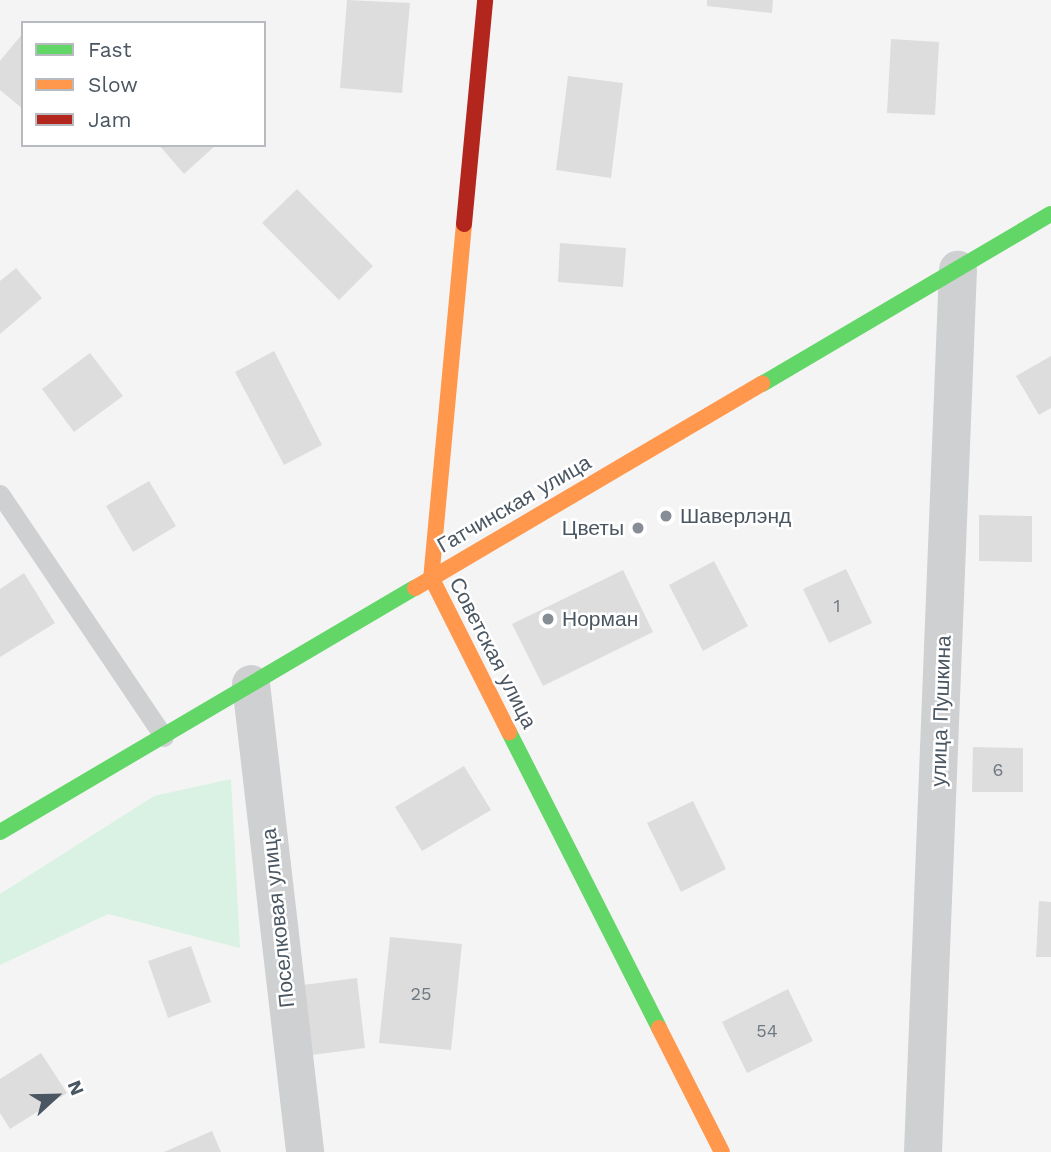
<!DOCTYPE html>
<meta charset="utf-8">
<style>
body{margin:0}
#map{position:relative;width:1051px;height:1152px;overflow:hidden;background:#f4f4f4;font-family:"Work Sans",sans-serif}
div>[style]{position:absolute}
.green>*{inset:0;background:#d9f2e3}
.building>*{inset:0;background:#ddddde}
.lane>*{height:19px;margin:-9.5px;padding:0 9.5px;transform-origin:9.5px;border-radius:9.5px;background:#ced0d2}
.street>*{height:38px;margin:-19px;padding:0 19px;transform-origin:19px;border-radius:19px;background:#ced0d2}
.fast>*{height:16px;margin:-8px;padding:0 8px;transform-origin:8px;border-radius:8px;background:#63d668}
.slow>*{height:16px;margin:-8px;padding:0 8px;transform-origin:8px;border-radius:8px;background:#ff974d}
.jam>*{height:16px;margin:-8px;padding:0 8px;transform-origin:8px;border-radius:8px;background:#b3261e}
.dots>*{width:19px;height:19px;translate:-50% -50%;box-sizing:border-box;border:4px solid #fff;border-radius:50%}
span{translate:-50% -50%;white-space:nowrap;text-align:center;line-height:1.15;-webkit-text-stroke:5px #fff;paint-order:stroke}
.number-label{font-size:18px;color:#707881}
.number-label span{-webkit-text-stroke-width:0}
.street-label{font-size:21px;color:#4a5661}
.poi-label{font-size:21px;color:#4a5661}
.left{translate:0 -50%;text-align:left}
.right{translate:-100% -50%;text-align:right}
.legend{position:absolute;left:21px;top:21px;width:245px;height:126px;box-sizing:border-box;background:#fff;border:2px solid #b7bbc0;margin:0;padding:9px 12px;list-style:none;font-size:21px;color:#4a5661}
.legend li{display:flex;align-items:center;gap:14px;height:35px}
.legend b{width:35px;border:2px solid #b7bbc0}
.north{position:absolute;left:21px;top:1061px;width:70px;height:70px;-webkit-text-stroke:5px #fff;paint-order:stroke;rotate:68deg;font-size:19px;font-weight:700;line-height:28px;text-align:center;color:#4a5661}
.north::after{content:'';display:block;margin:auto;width:24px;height:32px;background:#4a5661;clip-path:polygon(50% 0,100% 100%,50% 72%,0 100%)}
</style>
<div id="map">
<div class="green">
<i style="clip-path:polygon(231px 779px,240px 948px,108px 914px,0 965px,0 894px,154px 796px)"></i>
</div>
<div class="building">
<i style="clip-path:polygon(347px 0,410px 3px,402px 93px,340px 88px)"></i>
<i style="clip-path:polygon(707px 0,773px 0,772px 13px,707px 6px)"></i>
<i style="clip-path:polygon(23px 33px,23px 109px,0 90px,0 61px)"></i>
<i style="clip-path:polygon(891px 39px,939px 42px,935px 115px,887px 113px)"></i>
<i style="clip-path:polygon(568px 76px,623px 83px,611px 178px,556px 170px)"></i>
<i style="clip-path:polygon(159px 145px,216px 145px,184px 174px)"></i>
<i style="clip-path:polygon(297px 189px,373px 266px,339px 300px,262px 223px)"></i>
<i style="clip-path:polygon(560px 243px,626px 248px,623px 287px,558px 282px)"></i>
<i style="clip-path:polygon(16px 268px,42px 298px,0 334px,0 281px)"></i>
<i style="clip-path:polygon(274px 351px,322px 445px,284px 465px,235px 372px)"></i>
<i style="clip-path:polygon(90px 353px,123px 396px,74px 432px,42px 389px)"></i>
<i style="clip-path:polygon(1051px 356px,1051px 408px,1039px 415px,1016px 376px)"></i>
<i style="clip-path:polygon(149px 481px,176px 526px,133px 552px,106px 506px)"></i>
<i style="clip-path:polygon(979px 515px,1032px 516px,1032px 562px,979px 561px)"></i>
<i style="clip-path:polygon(714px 561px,748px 626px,703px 651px,669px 585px)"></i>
<i style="clip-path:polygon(846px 569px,872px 623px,829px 643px,803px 589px)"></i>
<i style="clip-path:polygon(623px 570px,653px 632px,543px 686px,512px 624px)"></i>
<i style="clip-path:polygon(24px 573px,55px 623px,0 657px,0 589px)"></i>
<i style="clip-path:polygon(973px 747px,1023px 748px,1023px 792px,972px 792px)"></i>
<i style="clip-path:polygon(464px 766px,491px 810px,422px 851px,395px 807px)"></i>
<i style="clip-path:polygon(693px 801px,726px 869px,681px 892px,647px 823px)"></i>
<i style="clip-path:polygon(1039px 901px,1051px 902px,1051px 957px,1036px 957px)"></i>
<i style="clip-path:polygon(390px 937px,462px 944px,451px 1050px,379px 1043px)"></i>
<i style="clip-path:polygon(191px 946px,211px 1002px,168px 1018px,148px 961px)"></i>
<i style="clip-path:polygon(357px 978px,365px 1048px,312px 1055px,303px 985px)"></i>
<i style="clip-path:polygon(788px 989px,813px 1041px,747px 1073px,722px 1022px)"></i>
<i style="clip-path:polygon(41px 1053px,67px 1093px,10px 1129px,0 1113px,0 1079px)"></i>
<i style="clip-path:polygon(212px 1131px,221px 1152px,164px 1152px)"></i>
</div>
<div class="lane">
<i style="left:0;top:494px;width:293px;rotate:56deg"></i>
</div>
<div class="street">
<i style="left:251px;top:684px;width:471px;rotate:83.4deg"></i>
<i style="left:923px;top:1152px;width:883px;rotate:-87.73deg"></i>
</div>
<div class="fast">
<i style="left:762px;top:384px;width:335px;rotate:-30.5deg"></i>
<i style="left:509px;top:732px;width:332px;rotate:63.1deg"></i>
<i style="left:0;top:832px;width:481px;rotate:-30.5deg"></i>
</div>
<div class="slow">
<i style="left:464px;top:224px;width:355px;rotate:95.3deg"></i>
<i style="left:431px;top:577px;width:174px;rotate:63.3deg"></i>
<i style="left:415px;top:588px;width:403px;rotate:-30.5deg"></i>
<i style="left:659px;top:1028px;width:139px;rotate:63.1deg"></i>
</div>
<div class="jam">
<i style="left:464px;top:224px;width:225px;rotate:-84.6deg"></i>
</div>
<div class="dots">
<i style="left:666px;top:516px;background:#868d94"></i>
<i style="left:638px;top:528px;background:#868d94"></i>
<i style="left:548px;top:619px;background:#868d94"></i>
</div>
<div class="number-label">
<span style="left:837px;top:606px">1</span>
<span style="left:998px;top:770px">6</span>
<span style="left:421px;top:994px">25</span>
<span style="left:767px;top:1031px">54</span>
</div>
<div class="street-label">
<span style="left:514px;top:504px;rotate:-30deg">Гатчинская улица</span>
<span style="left:493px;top:653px;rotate:63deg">Советская улица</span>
<span style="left:941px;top:711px;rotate:-88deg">улица Пушкина</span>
<span style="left:278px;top:918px;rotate:-96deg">Поселковая улица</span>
</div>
<div class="poi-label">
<span class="left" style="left:680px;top:516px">Шаверлэнд</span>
<span class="right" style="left:624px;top:528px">Цветы</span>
<span class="left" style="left:562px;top:619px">Норман</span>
</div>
<ul class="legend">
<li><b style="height:9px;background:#63d668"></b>Fast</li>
<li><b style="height:9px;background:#ff974d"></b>Slow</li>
<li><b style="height:9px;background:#b3261e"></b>Jam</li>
</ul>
<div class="north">N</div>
</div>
